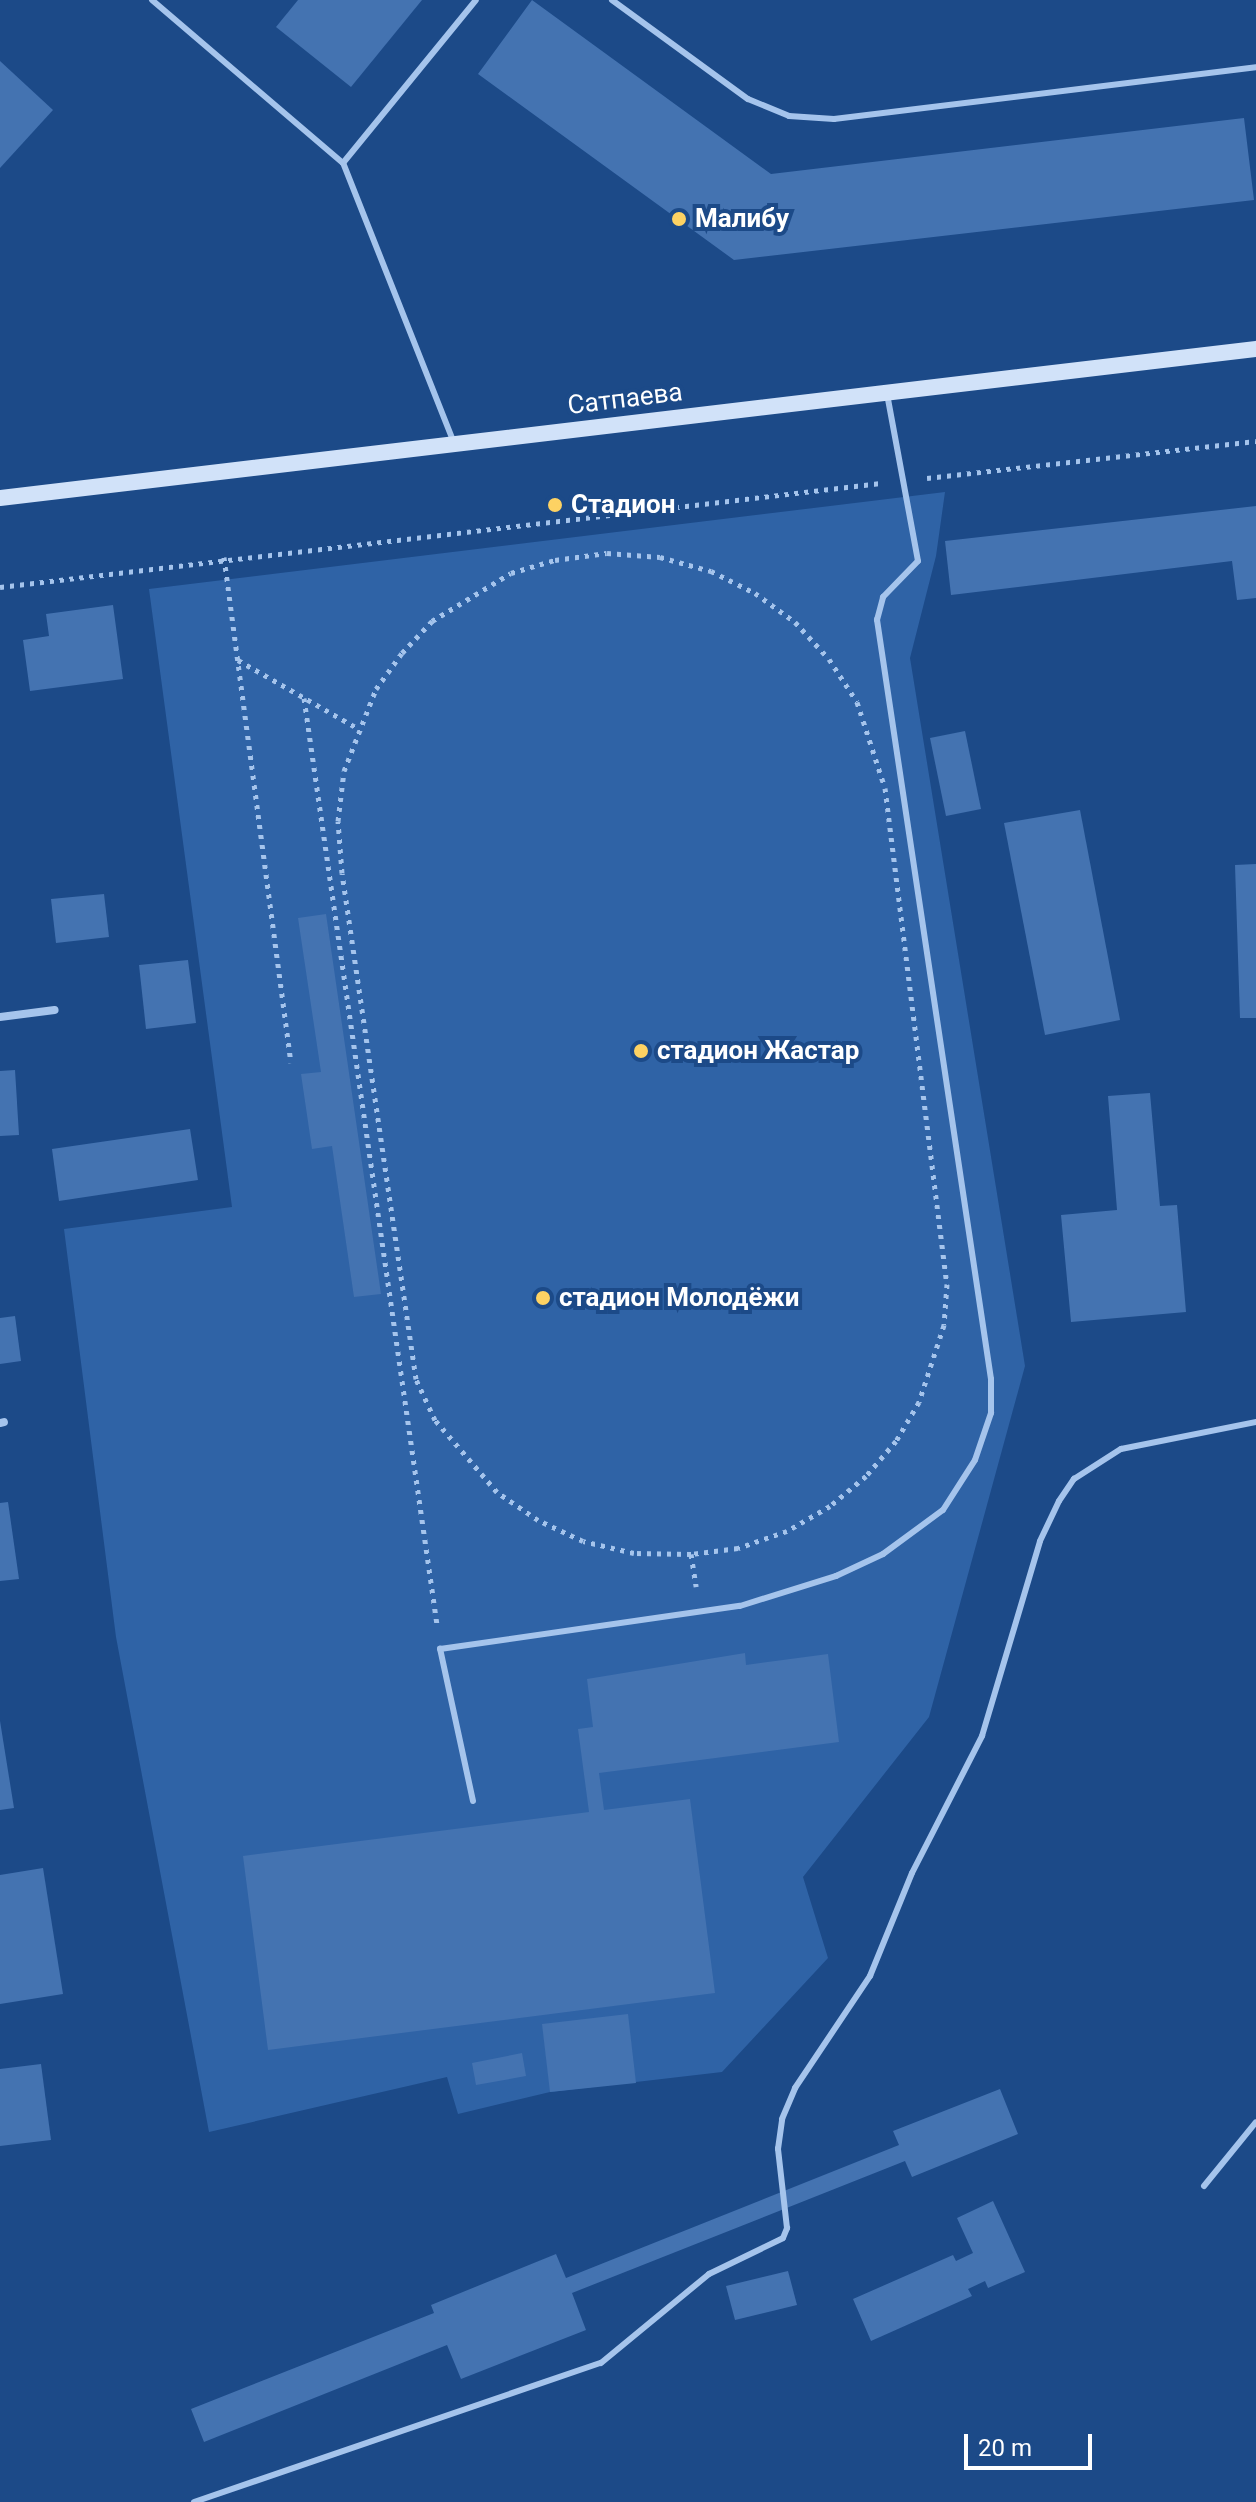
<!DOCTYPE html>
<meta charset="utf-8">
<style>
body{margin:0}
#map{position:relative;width:1256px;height:2502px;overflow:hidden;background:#1c4a88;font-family:Roboto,sans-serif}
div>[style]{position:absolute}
.green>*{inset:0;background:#2f63a6}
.building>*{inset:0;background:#4473b1}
.path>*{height:5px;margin-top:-2.5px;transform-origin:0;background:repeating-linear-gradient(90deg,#a5c4ec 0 4px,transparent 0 10px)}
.lane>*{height:6px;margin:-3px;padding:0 3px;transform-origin:3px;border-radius:3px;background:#a5c4ec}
.street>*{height:8px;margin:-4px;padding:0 4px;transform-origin:4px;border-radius:4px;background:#a5c4ec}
.secondary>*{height:16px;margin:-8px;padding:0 8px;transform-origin:8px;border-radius:8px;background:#d1e2f9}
.dots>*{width:22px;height:22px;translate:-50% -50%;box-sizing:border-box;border:4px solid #1c4a88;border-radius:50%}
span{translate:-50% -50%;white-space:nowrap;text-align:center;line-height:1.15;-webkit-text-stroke:8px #1c4a88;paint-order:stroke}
.poi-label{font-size:26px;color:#fff;font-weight:700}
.left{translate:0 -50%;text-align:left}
.street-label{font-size:26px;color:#fff}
.scale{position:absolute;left:964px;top:2434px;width:128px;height:36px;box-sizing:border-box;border:4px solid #fff;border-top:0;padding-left:10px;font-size:24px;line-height:28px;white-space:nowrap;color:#fff;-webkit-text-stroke:6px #1c4a88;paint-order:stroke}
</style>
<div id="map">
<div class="green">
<i style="clip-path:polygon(945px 492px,936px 556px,910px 658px,1025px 1366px,929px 1717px,803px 1877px,828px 1958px,722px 2072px,550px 2092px,458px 2114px,447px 2077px,209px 2132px,116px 1637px,64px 1229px,232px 1207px,149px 589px)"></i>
</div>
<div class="building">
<i style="clip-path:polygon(298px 0,422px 0,351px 87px,276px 27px)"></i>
<i style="clip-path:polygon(532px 0,771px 174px,1244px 118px,1254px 200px,734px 260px,478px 74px)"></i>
<i style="clip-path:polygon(0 61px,53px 110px,0 168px)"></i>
<i style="clip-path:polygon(1256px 506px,1256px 598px,1237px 600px,1232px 561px,951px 595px,945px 541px)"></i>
<i style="clip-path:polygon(113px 605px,123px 679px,30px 691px,23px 640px,49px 636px,46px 614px)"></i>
<i style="clip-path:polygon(965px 731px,981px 809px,946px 816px,930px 738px)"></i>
<i style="clip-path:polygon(1080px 810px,1120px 1020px,1045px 1035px,1004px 823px)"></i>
<i style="clip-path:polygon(1256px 864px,1256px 1018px,1240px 1018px,1235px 865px)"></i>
<i style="clip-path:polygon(104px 894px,109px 937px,56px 943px,51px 899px)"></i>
<i style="clip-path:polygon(326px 914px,381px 1294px,354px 1297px,332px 1146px,312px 1149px,301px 1074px,321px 1072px,298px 918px)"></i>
<i style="clip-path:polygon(188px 960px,196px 1023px,146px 1029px,139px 965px)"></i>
<i style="clip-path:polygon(15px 1070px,19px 1135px,0 1136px,0 1071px)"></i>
<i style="clip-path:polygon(1150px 1093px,1160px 1206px,1177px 1205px,1186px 1312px,1071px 1322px,1061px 1215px,1117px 1210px,1108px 1096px)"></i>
<i style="clip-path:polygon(190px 1129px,198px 1180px,59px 1201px,52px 1149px)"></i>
<i style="clip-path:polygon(15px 1316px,21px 1361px,0 1364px,0 1318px)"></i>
<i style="clip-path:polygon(8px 1502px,19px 1579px,0 1581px,0 1503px)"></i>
<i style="clip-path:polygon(745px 1653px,746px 1665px,828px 1654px,839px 1742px,599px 1773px,604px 1810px,690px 1799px,715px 1993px,268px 2050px,243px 1856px,589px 1812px,578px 1729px,593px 1727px,587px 1679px)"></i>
<i style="clip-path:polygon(0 1721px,14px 1808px,0 1810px)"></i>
<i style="clip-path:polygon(43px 1868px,63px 1994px,0 2004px,0 1875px)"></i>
<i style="clip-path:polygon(628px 2014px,636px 2083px,550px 2092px,542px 2024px)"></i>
<i style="clip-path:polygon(522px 2053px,526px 2076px,476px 2085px,472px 2063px)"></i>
<i style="clip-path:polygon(41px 2064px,51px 2140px,0 2146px,0 2069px)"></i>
<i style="clip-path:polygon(1000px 2089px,1018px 2134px,912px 2177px,905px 2161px,572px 2293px,586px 2330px,461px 2379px,447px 2345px,204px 2442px,191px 2409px,434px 2313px,431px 2305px,556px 2254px,566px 2278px,899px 2145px,893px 2131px)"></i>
<i style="clip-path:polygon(993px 2201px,1025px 2272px,988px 2288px,985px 2281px,968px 2289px,972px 2296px,871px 2341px,853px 2299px,953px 2255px,956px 2261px,973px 2253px,957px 2218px)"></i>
<i style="clip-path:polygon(788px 2271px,797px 2305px,735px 2320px,726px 2286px)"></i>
</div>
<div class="path">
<i style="left:927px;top:478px;width:331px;rotate:-6.4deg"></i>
<i style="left:607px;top:553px;width:53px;rotate:4.3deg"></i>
<i style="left:660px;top:557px;width:53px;rotate:15.4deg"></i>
<i style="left:711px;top:571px;width:49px;rotate:26.6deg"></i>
<i style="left:755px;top:593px;width:49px;rotate:35.9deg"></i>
<i style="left:795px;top:622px;width:50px;rotate:47.4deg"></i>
<i style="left:829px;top:659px;width:51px;rotate:56.9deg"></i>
<i style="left:857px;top:702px;width:90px;rotate:72deg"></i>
<i style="left:885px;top:788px;width:500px;rotate:82.9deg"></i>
<i style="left:947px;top:1284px;width:41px;rotate:94.2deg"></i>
<i style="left:944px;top:1325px;width:81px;rotate:108deg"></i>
<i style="left:919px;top:1402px;width:45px;rotate:120.5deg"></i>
<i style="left:896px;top:1441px;width:46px;rotate:130.6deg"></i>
<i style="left:866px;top:1476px;width:47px;rotate:140.2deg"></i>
<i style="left:830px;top:1506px;width:50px;rotate:149.8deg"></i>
<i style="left:787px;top:1531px;width:52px;rotate:160.9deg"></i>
<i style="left:738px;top:1548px;width:47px;rotate:172.7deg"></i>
<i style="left:691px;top:1554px;width:57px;rotate:-179deg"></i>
<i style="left:634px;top:1553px;width:52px;rotate:-166.8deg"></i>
<i style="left:583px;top:1541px;width:50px;rotate:-155deg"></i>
<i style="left:538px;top:1520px;width:50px;rotate:-145.7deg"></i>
<i style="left:497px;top:1492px;width:95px;rotate:-130.7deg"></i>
<i style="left:435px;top:1420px;width:45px;rotate:-114.9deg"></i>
<i style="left:416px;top:1379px;width:511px;rotate:-98.32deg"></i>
<i style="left:342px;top:873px;width:52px;rotate:-94.4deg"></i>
<i style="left:338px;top:821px;width:50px;rotate:-83.2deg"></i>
<i style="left:344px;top:771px;width:88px;rotate:-68.7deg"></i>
<i style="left:376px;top:689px;width:44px;rotate:-54.2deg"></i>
<i style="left:402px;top:653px;width:44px;rotate:-46.8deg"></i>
<i style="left:432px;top:621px;width:92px;rotate:-31.3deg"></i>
<i style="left:511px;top:573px;width:46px;rotate:-16.5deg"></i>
<i style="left:555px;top:560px;width:52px;rotate:-7.7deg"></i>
<i style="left:224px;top:557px;width:510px;rotate:82.46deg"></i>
<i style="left:0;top:587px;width:887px;rotate:-6.73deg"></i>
<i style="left:238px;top:660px;width:137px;rotate:29.7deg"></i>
<i style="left:304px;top:698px;width:936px;rotate:81.83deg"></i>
<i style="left:691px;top:1554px;width:33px;rotate:81deg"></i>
</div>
<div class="lane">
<i style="left:152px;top:0;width:251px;rotate:40.5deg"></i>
<i style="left:612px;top:0;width:168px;rotate:36.1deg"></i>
<i style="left:748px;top:99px;width:44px;rotate:22.5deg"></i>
<i style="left:789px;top:116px;width:45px;rotate:3.8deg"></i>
<i style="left:834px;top:119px;width:425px;rotate:-7deg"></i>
<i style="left:454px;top:443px;width:301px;rotate:-111.6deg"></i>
<i style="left:343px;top:163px;width:210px;rotate:-50.8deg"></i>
<i style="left:473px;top:1801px;width:156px;rotate:-102.2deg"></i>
<i style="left:440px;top:1649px;width:303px;rotate:-8.2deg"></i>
<i style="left:740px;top:1606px;width:101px;rotate:-17.4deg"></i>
<i style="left:836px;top:1576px;width:52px;rotate:-25.1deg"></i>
<i style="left:883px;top:1554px;width:74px;rotate:-36.3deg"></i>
<i style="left:943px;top:1510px;width:59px;rotate:-57.4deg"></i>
<i style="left:975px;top:1460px;width:50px;rotate:-71.2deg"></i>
<i style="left:991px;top:1413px;width:34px;rotate:-90deg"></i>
<i style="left:991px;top:1379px;width:768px;rotate:-98.54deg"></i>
<i style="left:877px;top:620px;width:24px;rotate:-75deg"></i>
<i style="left:883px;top:597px;width:50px;rotate:-45.8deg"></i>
<i style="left:918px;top:561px;width:170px;rotate:-100.5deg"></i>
<i style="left:1204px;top:2186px;width:82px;rotate:-50.9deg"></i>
<i style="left:194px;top:2502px;width:430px;rotate:-18.9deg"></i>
<i style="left:601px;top:2363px;width:140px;rotate:-39.5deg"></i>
<i style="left:709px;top:2274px;width:82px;rotate:-25.9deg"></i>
<i style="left:783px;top:2238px;width:11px;rotate:-68deg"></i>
<i style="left:787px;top:2228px;width:80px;rotate:-96.5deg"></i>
<i style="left:778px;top:2149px;width:30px;rotate:-82deg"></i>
<i style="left:782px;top:2119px;width:34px;rotate:-67deg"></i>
<i style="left:795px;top:2088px;width:135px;rotate:-56.2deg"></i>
<i style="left:870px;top:1976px;width:111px;rotate:-67.8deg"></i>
<i style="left:912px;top:1873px;width:154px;rotate:-62.9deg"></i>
<i style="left:982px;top:1736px;width:203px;rotate:-73.4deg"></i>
<i style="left:1040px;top:1541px;width:44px;rotate:-64.6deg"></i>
<i style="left:1059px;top:1501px;width:27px;rotate:-56deg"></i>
<i style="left:1074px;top:1479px;width:56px;rotate:-32.6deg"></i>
<i style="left:1121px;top:1449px;width:138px;rotate:-11.3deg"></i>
</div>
<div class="street">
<i style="left:0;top:1017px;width:55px;rotate:-7.3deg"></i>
<i style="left:0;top:1423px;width:4px;rotate:-14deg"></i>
</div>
<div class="secondary">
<i style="left:0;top:498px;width:1265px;rotate:-6.77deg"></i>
</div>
<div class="dots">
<i style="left:679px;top:219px;background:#fdd263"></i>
<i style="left:555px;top:505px;background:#fdd263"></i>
<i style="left:641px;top:1051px;background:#fdd263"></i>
<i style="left:543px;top:1298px;background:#fdd263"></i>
</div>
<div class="poi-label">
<span class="left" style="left:695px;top:219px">Малибу</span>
<span class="left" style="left:571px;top:505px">Стадион</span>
<span class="left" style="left:657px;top:1051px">стадион Жастар</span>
<span class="left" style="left:559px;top:1298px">стадион Молодёжи</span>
</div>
<div class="street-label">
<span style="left:625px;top:399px;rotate:-7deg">Сатпаева</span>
</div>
<div class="scale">20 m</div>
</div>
